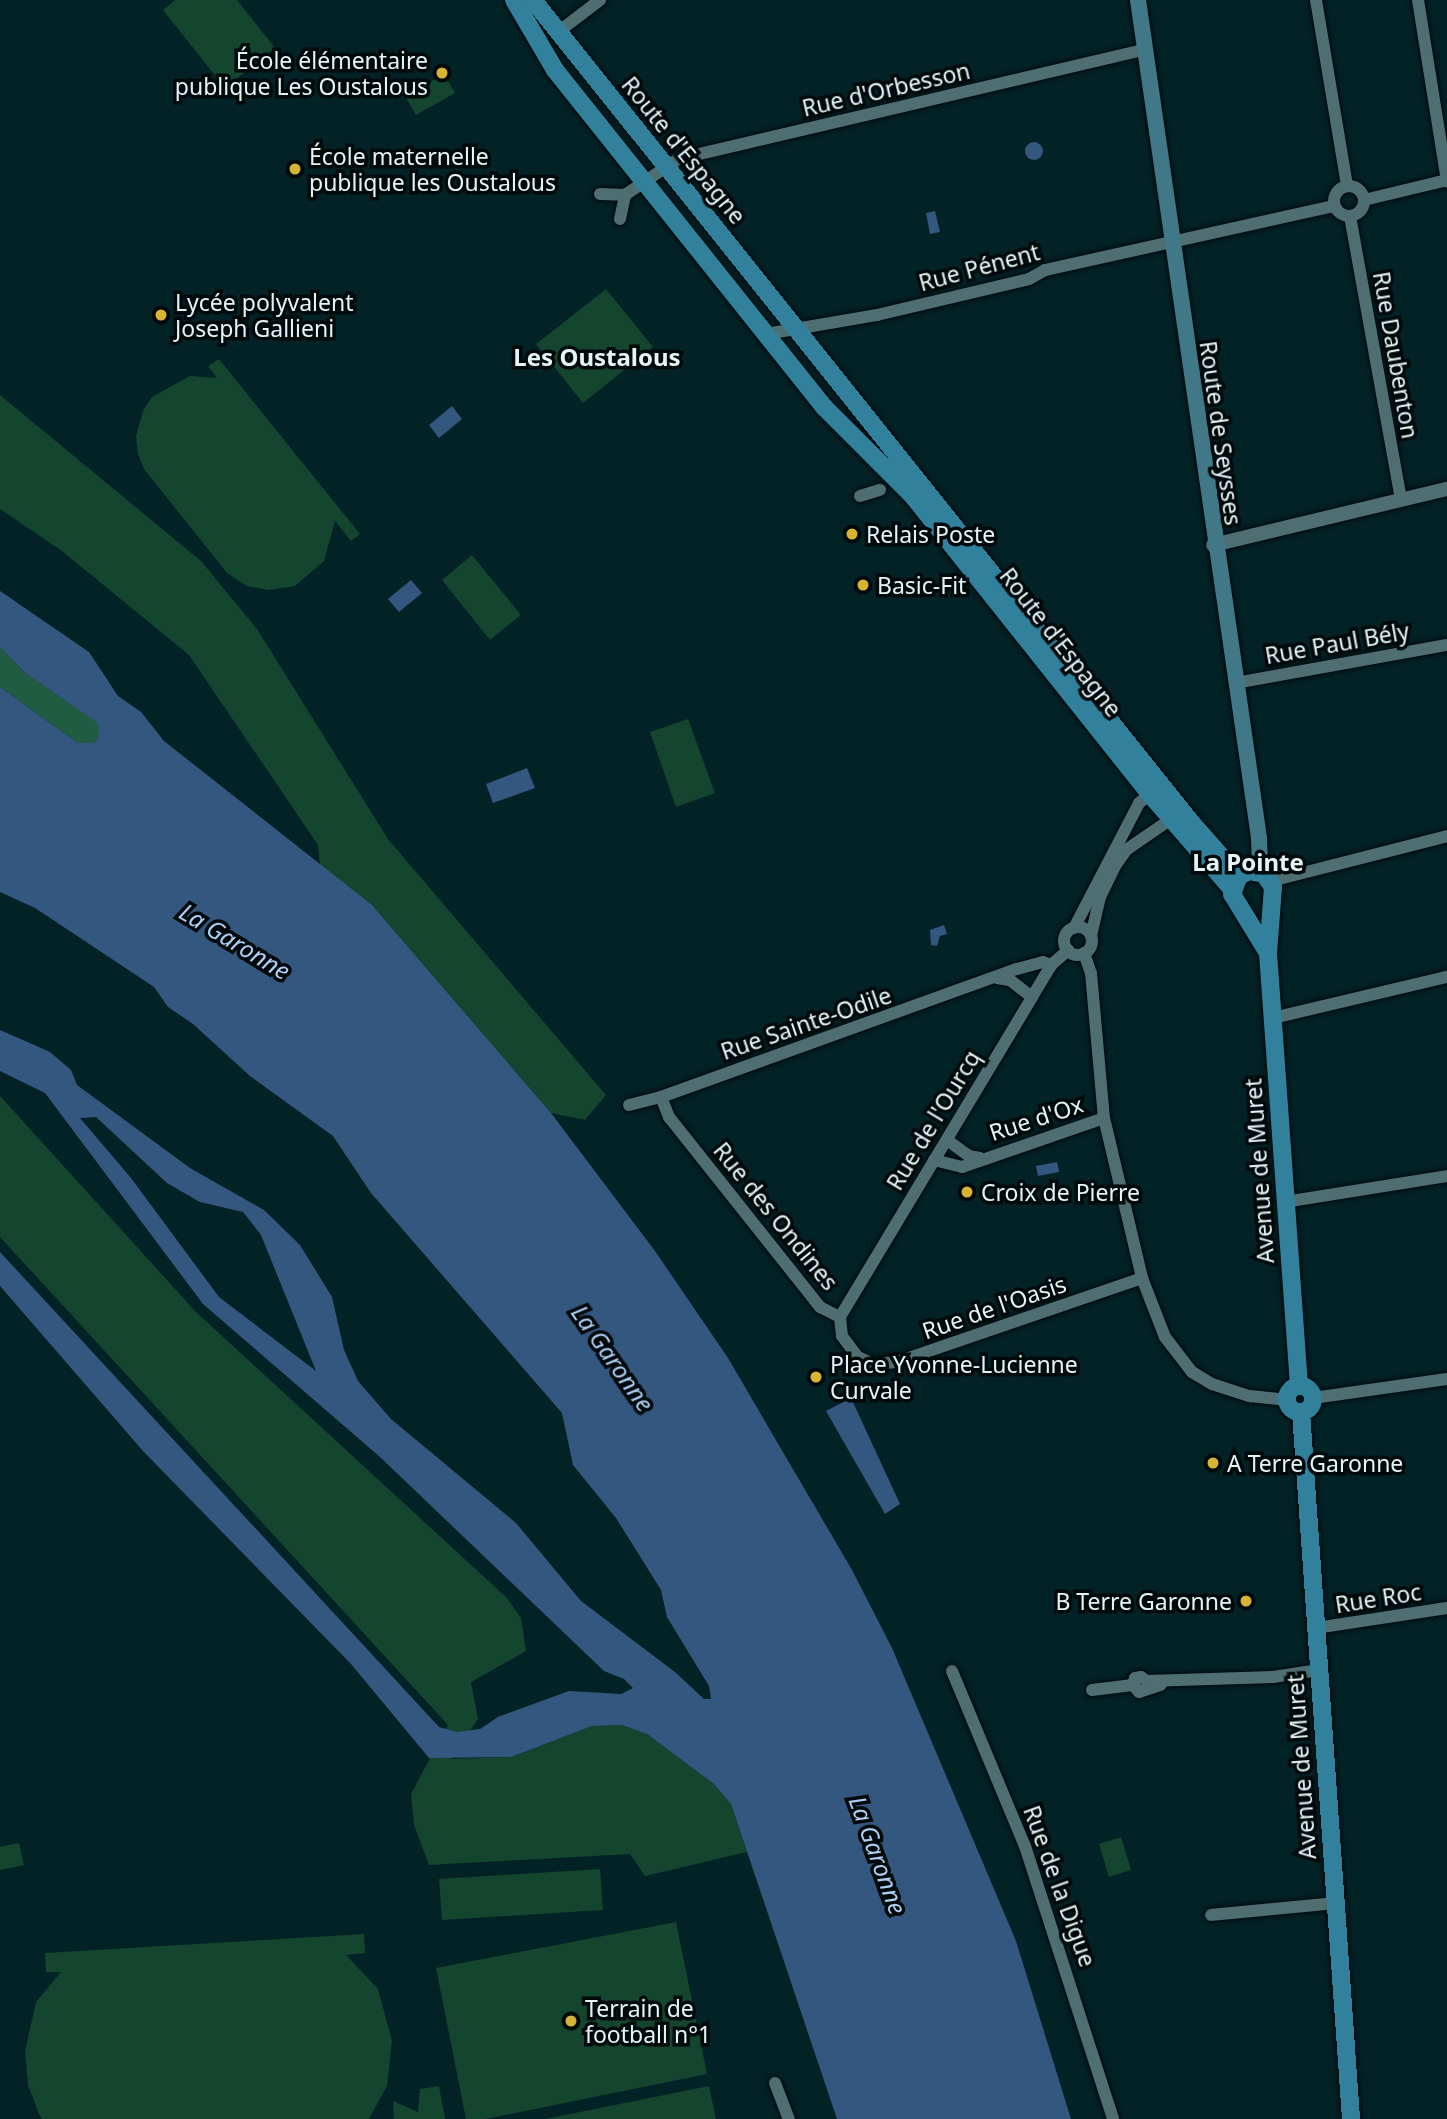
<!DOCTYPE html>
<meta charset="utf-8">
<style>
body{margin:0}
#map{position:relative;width:1447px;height:2119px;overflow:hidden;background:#032226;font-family:"Noto Sans",sans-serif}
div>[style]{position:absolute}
.green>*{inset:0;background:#14452f}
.forest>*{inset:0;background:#1f5c41}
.water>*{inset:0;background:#34577f}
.round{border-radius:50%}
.roads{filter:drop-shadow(0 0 2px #000a0d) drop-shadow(0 0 2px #000a0d)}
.minor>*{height:12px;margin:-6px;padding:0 6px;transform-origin:6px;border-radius:6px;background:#4f6e72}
.minor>.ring{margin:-6px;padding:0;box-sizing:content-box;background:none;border:12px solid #4f6e72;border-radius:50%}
.tertiary>*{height:14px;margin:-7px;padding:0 7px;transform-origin:7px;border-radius:7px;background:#4f6e72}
.secondary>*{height:16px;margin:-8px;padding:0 8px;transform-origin:8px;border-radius:8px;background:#407887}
.primary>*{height:18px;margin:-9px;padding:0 9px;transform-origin:9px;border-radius:9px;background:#31819d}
.primary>.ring{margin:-9px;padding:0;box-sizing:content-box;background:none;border:18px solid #31819d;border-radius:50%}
.dots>*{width:19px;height:19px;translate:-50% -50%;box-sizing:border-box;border:4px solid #01090b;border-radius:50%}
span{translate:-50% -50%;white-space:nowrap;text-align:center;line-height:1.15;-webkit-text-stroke:7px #01090b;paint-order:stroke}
.poi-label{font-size:23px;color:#e4f5f7}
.right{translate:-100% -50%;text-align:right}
.left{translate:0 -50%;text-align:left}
.street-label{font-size:23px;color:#e4f5f7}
.neighbourhood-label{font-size:24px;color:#e4f5f7;font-weight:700}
.water-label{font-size:24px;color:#aecff5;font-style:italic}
</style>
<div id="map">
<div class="green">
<i style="clip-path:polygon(175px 0,237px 0,275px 48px,225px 88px,163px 10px)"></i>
<i style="clip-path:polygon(444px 74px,455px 93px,416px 115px,405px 96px)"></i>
<i style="clip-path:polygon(606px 289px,653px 347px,583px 403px,536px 344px)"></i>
<i style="clip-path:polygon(219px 359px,360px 534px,351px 541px,335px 521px,324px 561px,295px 586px,268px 590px,247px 586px,227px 573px,144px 469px,138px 454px,136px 436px,143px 411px,152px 397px,190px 376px,217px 378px,208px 366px)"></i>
<i style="clip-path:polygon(0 395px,201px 561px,257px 629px,388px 839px,606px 1095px,585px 1120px,551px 1113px,372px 905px,320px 865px,318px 845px,189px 655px,62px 551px,0 509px)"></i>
<i style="clip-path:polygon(472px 555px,521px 615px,490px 640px,442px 580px)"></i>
<i style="clip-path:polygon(688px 719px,715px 793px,676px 807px,650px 732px)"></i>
<i style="clip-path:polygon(0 1096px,196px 1312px,507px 1598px,521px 1618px,526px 1651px,471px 1682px,478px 1719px,451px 1759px,511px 1757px,592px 1726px,622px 1725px,647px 1734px,714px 1784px,731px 1804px,747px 1852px,645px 1876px,630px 1854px,429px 1865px,414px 1825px,411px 1794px,448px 1725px,0 1237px)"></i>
<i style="clip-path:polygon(1121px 1837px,1131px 1870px,1109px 1877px,1099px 1844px)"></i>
<i style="clip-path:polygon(19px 1843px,24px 1865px,0 1870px,0 1847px)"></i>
<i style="clip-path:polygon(600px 1869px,603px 1910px,442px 1920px,439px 1879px)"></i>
<i style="clip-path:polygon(676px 1922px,707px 2074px,486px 2119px,466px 2119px,436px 1968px)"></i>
<i style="clip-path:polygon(364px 1934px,365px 1953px,346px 1955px,378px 1989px,392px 2041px,387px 2086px,369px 2119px,42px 2119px,39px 2114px,28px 2085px,25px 2051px,36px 2002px,61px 1972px,46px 1972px,45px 1953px)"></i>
<i style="clip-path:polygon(439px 2086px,445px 2119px,394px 2119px,393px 2101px,418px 2112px,420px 2089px)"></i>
<i style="clip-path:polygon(709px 2086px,716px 2119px,545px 2119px)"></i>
</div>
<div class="forest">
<i style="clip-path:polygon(0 647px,24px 672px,99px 723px,99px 737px,93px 743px,78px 743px,0 687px)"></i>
</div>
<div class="water">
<i class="round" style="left:1025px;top:142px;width:18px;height:18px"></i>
<i style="clip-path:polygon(935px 211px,940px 232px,930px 234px,926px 213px)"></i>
<i style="clip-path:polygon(452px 406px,462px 419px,439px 438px,429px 425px)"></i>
<i style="clip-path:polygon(411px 580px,422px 593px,399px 612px,388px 599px)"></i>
<i style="clip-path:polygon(evenodd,0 591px,89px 652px,118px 696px,141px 712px,164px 741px,372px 905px,551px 1113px,655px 1251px,728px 1358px,852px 1570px,892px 1648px,1016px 1941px,1071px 2119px,837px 2119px,731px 1804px,714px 1784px,647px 1734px,622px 1725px,592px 1726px,511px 1757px,429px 1758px,351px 1664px,143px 1451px,0 1286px,0 1252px,439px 1727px,457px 1732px,480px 1729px,498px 1717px,569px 1691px,621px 1694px,633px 1688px,624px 1679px,604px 1671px,380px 1457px,203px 1304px,45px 1093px,0 1071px,0 1030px,50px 1052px,71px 1070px,77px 1085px,190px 1168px,264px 1210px,300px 1245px,332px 1297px,344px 1350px,358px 1381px,391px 1419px,516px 1523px,581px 1601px,675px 1672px,704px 1699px,711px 1699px,709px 1686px,667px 1617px,661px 1590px,616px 1518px,573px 1465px,562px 1413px,371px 1193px,333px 1136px,250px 1076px,193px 1024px,168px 1007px,154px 987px,35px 908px,0 892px,0 687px,78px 743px,93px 743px,99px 737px,98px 723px,24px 672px,0 647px,0 591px,96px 1117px,167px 1183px,200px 1202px,243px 1212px,261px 1235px,316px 1371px,219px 1297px,131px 1178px,80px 1118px,96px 1117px)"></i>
<i style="clip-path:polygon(527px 768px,535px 788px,493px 803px,486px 784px)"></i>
<i style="clip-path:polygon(944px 925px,947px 934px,940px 936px,937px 946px,931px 945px,930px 930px)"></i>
<i style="clip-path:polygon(1057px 1162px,1059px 1172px,1038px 1176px,1036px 1166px)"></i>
<i style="clip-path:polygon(851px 1398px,900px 1504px,885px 1514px,826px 1411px)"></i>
</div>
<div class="roads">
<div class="minor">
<i style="left:1316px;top:0;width:189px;rotate:80.5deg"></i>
<i style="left:1418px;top:0;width:184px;rotate:80.9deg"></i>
<i style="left:558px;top:32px;width:53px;rotate:-37.3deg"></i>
<i class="ring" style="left:1334px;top:186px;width:18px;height:18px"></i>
<i style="left:600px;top:194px;width:25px;rotate:2deg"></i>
<i style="left:625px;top:195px;width:64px;rotate:-34.2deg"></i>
<i style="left:678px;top:159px;width:478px;rotate:-13.2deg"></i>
<i style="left:1364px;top:200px;width:85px;rotate:-13.5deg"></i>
<i style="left:1350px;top:216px;width:289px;rotate:79.8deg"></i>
<i style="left:620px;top:219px;width:25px;rotate:-78deg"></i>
<i style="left:766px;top:334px;width:113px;rotate:-9.7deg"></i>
<i style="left:877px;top:315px;width:156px;rotate:-13.3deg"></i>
<i style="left:1029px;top:279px;width:18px;rotate:-29deg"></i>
<i style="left:1045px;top:270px;width:296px;rotate:-12.5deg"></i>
<i style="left:860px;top:496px;width:21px;rotate:-17deg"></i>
<i style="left:1235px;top:683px;width:215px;rotate:-10.2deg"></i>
<i style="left:1271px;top:881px;width:182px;rotate:-14.3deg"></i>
<i class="ring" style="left:1064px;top:927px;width:16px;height:16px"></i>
<i style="left:1074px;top:928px;width:141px;rotate:-62.5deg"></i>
<i style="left:1139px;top:803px;width:19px;rotate:-39deg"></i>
<i style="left:1091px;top:936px;width:40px;rotate:-77deg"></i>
<i style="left:1100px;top:897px;width:34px;rotate:-64deg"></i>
<i style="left:1115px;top:866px;width:19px;rotate:-55deg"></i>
<i style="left:1126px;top:850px;width:62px;rotate:-34.5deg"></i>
<i style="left:1084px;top:953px;width:21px;rotate:71deg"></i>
<i style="left:1091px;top:973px;width:146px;rotate:84.9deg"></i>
<i style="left:1104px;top:1118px;width:164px;rotate:76.6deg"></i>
<i style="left:1142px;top:1278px;width:63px;rotate:68.7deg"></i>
<i style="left:1165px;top:1337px;width:44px;rotate:52.4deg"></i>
<i style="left:1192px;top:1372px;width:23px;rotate:31deg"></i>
<i style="left:1212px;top:1384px;width:40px;rotate:18deg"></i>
<i style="left:1250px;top:1396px;width:36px;rotate:6deg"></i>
<i style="left:997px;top:978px;width:13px;rotate:9deg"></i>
<i style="left:1010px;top:980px;width:28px;rotate:38deg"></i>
<i style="left:1273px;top:1018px;width:179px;rotate:-13.3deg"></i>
<i style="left:661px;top:1097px;width:22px;rotate:68deg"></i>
<i style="left:669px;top:1117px;width:243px;rotate:51.5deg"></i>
<i style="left:820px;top:1307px;width:22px;rotate:27deg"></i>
<i style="left:629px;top:1105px;width:33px;rotate:-14deg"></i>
<i style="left:661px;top:1097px;width:378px;rotate:-19.8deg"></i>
<i style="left:1017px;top:969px;width:27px;rotate:-15deg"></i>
<i style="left:1043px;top:962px;width:9px;rotate:21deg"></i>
<i style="left:947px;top:1140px;width:27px;rotate:36deg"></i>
<i style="left:969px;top:1156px;width:11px;rotate:10deg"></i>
<i style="left:934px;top:1160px;width:29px;rotate:14deg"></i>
<i style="left:962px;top:1167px;width:150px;rotate:-19deg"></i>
<i style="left:1285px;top:1202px;width:164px;rotate:-9.1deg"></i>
<i style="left:840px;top:1317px;width:373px;rotate:-59deg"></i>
<i style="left:1032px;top:997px;width:37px;rotate:-59deg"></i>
<i style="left:1051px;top:965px;width:23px;rotate:-41deg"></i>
<i style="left:840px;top:1317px;width:19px;rotate:84deg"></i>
<i style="left:842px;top:1336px;width:26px;rotate:53deg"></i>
<i style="left:858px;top:1357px;width:17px;rotate:25deg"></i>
<i style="left:873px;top:1364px;width:24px;rotate:-5deg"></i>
<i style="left:897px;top:1362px;width:259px;rotate:-18.9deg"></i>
<i style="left:1313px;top:1398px;width:135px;rotate:-8.1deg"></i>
<i style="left:1316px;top:1628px;width:133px;rotate:-8.7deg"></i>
<i style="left:952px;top:1671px;width:190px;rotate:67.4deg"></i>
<i style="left:1025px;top:1846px;width:287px;rotate:72.1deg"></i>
<i style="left:1133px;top:1685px;width:7px;rotate:-74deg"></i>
<i style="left:1135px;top:1678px;width:6px;rotate:-9deg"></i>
<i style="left:1141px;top:1677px;width:7px;rotate:34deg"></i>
<i style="left:1147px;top:1681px;width:126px;rotate:-1.8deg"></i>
<i style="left:1273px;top:1677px;width:46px;rotate:-8.8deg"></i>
<i style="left:1092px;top:1690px;width:41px;rotate:-7deg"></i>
<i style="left:1133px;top:1685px;width:9px;rotate:49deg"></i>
<i style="left:1139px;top:1692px;width:23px;rotate:-18deg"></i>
<i style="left:1211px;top:1915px;width:125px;rotate:-5.5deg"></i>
<i style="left:775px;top:2083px;width:39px;rotate:69deg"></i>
</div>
<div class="tertiary">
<i style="left:1213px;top:545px;width:241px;rotate:-13.5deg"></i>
</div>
<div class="secondary">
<i style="left:1138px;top:0;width:847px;rotate:81.78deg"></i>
<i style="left:1259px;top:838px;width:34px;rotate:88deg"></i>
</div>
<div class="primary">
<i style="left:514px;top:0;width:81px;rotate:59.6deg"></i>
<i style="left:555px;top:70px;width:431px;rotate:51.4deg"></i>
<i style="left:824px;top:407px;width:124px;rotate:45deg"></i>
<i style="left:912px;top:495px;width:381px;rotate:51.5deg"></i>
<i style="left:1149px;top:793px;width:127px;rotate:49.2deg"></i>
<i style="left:533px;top:0;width:1052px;rotate:51.33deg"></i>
<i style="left:1190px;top:821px;width:56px;rotate:48.6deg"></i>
<i style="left:1227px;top:863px;width:20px;rotate:27deg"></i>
<i style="left:1268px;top:953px;width:69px;rotate:-121.4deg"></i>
<i style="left:1232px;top:894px;width:19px;rotate:-69deg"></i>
<i style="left:1239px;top:876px;width:11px;rotate:-27deg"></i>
<i style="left:1249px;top:871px;width:15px;rotate:11deg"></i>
<i style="left:1264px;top:874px;width:16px;rotate:55deg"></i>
<i style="left:1273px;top:887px;width:66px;rotate:94.3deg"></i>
<i style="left:1268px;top:953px;width:434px;rotate:85.9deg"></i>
<i class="ring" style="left:1287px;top:1386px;width:8px;height:8px"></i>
<i style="left:1301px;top:1412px;width:709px;rotate:85.95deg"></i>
</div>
</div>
<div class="dots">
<i style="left:442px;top:73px;background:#d8b434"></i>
<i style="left:295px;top:169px;background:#d8b434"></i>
<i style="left:161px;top:315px;background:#d8b434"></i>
<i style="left:852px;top:534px;background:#d8b434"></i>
<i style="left:863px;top:585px;background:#d8b434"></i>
<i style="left:967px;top:1192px;background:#d8b434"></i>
<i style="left:816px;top:1377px;background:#d8b434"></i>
<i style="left:1213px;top:1463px;background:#d8b434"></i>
<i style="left:1246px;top:1601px;background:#d8b434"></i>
<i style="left:571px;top:2021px;background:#d8b434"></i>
</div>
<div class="poi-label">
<span class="right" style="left:428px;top:73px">École élémentaire<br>publique Les Oustalous</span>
<span class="left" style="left:309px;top:169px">École maternelle<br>publique les Oustalous</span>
<span class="left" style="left:175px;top:315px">Lycée polyvalent<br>Joseph Gallieni</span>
<span class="left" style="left:866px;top:534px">Relais Poste</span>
<span class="left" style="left:877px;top:585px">Basic-Fit</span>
<span class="left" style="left:981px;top:1192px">Croix de Pierre</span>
<span class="left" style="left:830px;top:1377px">Place Yvonne-Lucienne<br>Curvale</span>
<span class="left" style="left:1227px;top:1463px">A Terre Garonne</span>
<span class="right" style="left:1232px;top:1601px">B Terre Garonne</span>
<span class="left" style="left:585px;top:2021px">Terrain de<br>football n°1</span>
</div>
<div class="street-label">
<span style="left:886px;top:89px;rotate:-13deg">Rue d'Orbesson</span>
<span style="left:684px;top:150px;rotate:51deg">Route d'Espagne</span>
<span style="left:979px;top:267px;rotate:-15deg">Rue Pénent</span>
<span style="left:1396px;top:355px;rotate:80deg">Rue Daubenton</span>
<span style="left:1221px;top:433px;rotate:82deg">Route de Seysses</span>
<span style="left:1061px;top:642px;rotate:52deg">Route d'Espagne</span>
<span style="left:1337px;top:643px;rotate:-10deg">Rue Paul Bély</span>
<span style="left:806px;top:1023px;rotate:-19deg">Rue Sainte-Odile</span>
<span style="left:1036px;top:1118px;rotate:-18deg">Rue d'Ox</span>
<span style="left:933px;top:1120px;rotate:-59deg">Rue de l'Ourcq</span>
<span style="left:1259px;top:1171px;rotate:-94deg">Avenue de Muret</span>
<span style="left:776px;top:1216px;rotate:51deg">Rue des Ondines</span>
<span style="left:994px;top:1307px;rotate:-19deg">Rue de l'Oasis</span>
<span style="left:1378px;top:1598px;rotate:-9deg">Rue Roc</span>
<span style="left:1301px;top:1767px;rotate:-94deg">Avenue de Muret</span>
<span style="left:1060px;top:1886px;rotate:70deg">Rue de la Digue</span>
</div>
<div class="neighbourhood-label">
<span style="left:597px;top:357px">Les Oustalous</span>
<span style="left:1248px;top:862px">La Pointe</span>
</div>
<div class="water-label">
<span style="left:235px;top:941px;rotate:31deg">La Garonne</span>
<span style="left:613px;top:1358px;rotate:55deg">La Garonne</span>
<span style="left:878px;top:1855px;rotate:70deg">La Garonne</span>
</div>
</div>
